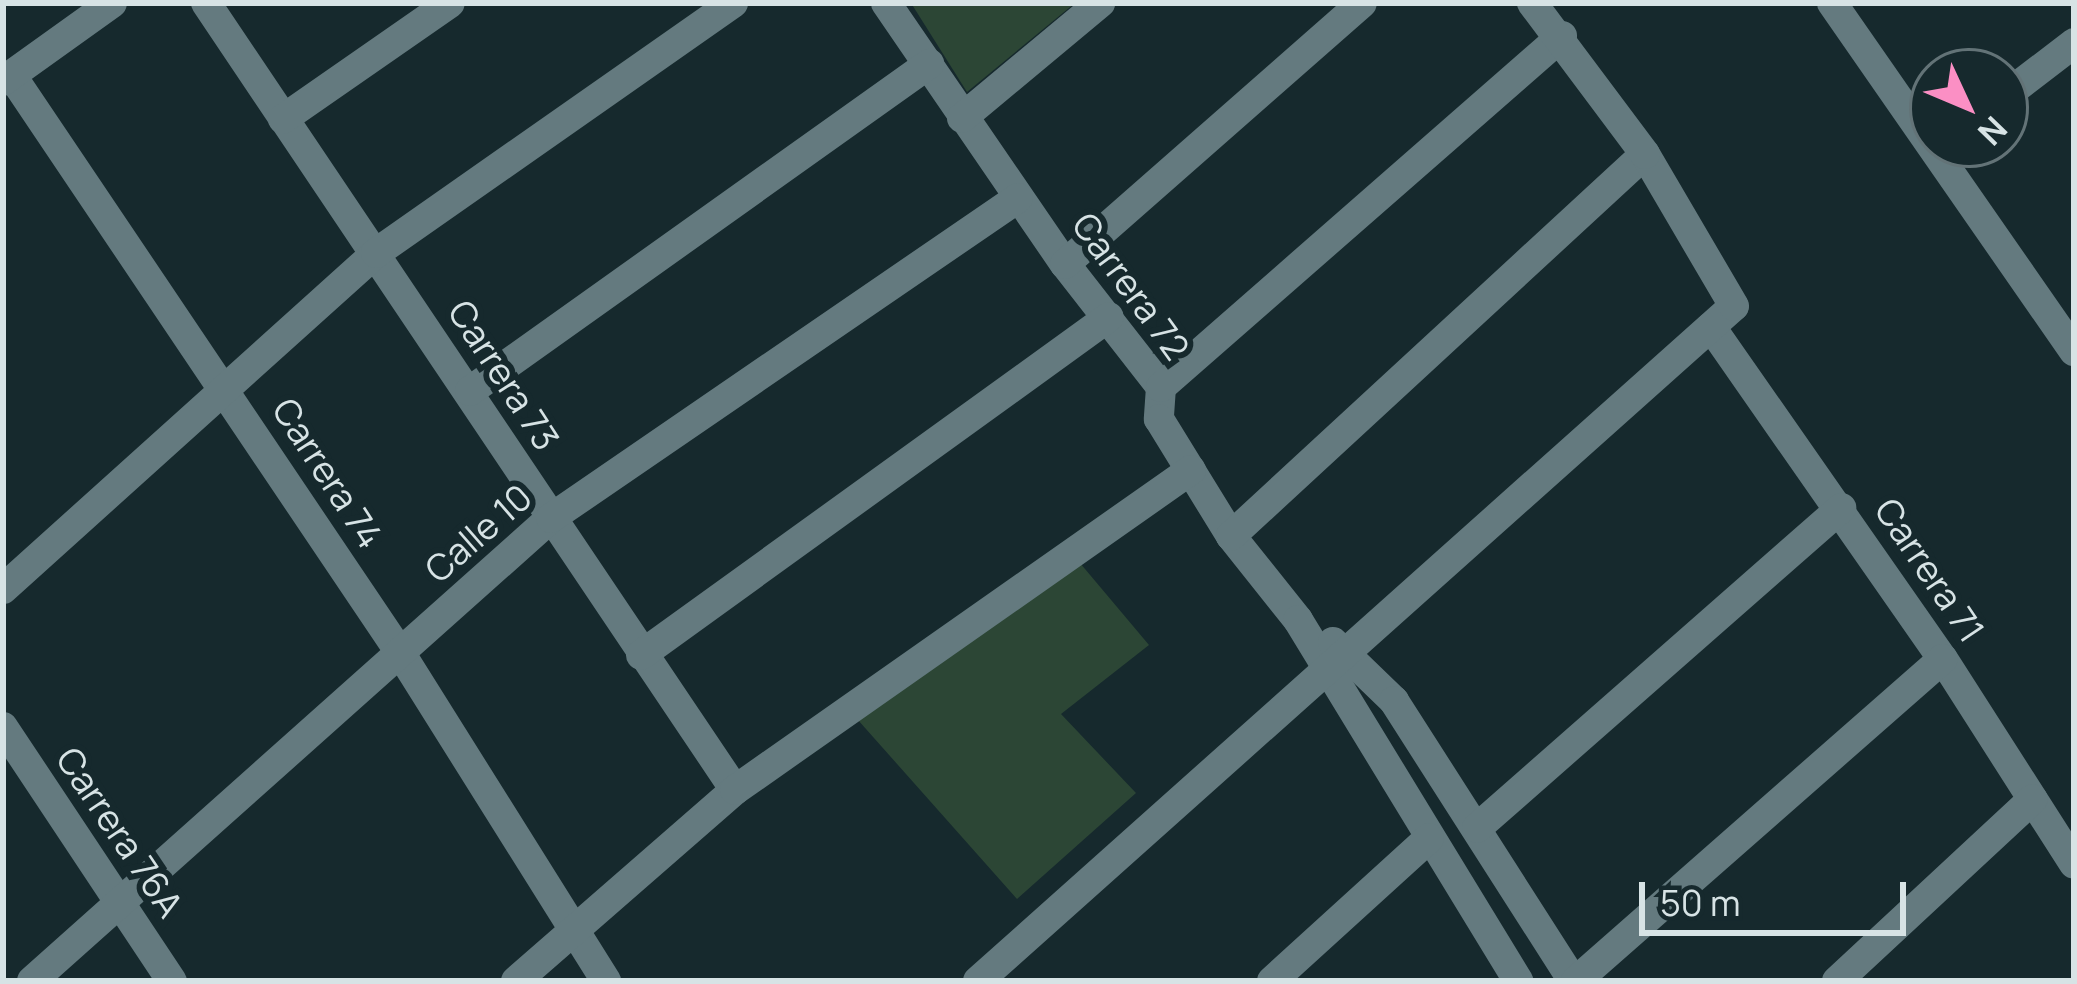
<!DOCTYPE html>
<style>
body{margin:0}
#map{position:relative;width:2077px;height:984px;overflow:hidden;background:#16292d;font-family:Manrope,sans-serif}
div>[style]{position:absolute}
.green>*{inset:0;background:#2c4635}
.street>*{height:30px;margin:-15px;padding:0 15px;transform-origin:15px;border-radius:15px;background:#647a7f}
span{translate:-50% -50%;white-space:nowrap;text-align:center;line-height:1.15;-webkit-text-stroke:12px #16292d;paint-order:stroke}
.street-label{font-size:36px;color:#d7e3e5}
.frame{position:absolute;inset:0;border:6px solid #d7e3e5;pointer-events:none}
.north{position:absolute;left:1909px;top:48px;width:120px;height:120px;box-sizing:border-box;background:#16292d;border:3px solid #637377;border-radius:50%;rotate:134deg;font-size:33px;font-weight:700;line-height:48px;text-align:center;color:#d7e3e5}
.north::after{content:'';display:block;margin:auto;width:42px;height:54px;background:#fb8fc4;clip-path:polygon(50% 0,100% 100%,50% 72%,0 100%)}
.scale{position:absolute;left:1639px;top:882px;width:267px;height:54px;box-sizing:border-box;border:6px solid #d7e3e5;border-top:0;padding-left:15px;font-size:36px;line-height:42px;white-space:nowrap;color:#d7e3e5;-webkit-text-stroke:9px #16292d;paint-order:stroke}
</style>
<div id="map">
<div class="green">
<i style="clip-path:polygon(911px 3px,1075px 3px,967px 92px)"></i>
<i style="clip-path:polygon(1080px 563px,1149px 645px,1061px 714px,1136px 793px,1017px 899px,858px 720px)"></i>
</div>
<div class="street">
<i style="left:206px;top:3px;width:948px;rotate:56.09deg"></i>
<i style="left:886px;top:3px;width:316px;rotate:55.6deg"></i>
<i style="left:1065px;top:264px;width:156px;rotate:52deg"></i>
<i style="left:1161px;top:387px;width:32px;rotate:94deg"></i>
<i style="left:1159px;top:419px;width:137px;rotate:58.4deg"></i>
<i style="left:1231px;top:536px;width:107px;rotate:51.4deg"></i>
<i style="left:1298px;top:620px;width:423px;rotate:58.6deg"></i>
<i style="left:1832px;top:3px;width:424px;rotate:55.2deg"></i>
<i style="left:12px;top:76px;width:697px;rotate:56.06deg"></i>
<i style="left:401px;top:654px;width:386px;rotate:57.9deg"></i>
<i style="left:3px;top:81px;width:134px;rotate:-35.6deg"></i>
<i style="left:2005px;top:96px;width:87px;rotate:-37.5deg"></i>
<i style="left:962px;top:118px;width:180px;rotate:-39.8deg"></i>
<i style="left:283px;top:119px;width:203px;rotate:-34.8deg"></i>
<i style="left:1065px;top:264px;width:395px;rotate:-41.3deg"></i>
<i style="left:1711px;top:327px;width:405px;rotate:55.1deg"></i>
<i style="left:1943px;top:659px;width:243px;rotate:57.4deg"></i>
<i style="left:1161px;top:387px;width:533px;rotate:-41.2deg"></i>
<i style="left:470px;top:391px;width:564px;rotate:-35.47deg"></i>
<i style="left:1231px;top:536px;width:563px;rotate:-42.7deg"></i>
<i style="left:3px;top:589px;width:502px;rotate:-42.01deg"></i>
<i style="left:376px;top:253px;width:436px;rotate:-35deg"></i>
<i style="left:1333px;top:642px;width:85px;rotate:44deg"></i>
<i style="left:1394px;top:701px;width:332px;rotate:57.4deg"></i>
<i style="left:641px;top:655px;width:577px;rotate:-35.84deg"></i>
<i style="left:3px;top:727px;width:305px;rotate:56.4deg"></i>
<i style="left:1477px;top:828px;width:485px;rotate:-41.3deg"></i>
<i style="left:32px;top:981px;width:696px;rotate:-41.74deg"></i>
<i style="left:551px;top:518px;width:566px;rotate:-34.42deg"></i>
<i style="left:516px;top:981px;width:291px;rotate:-41.1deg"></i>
<i style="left:735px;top:790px;width:557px;rotate:-35.06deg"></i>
<i style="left:978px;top:981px;width:1013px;rotate:-41.76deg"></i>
<i style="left:1734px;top:306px;width:176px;rotate:-120.4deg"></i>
<i style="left:1645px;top:154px;width:189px;rotate:-126.8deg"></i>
<i style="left:1272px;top:981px;width:212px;rotate:-42.3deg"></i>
<i style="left:1576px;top:981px;width:488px;rotate:-41.3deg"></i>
<i style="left:1837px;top:981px;width:267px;rotate:-42.9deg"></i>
</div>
<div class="street-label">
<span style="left:1131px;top:286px;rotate:54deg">Carrera 72</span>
<span style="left:504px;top:375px;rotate:57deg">Carrera 73</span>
<span style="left:328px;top:473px;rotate:57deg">Carrera 74</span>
<span style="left:478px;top:533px;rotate:-41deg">Calle 10</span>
<span style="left:1930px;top:570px;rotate:56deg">Carrera 71</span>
<span style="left:120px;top:832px;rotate:56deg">Carrera 76A</span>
</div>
<div class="frame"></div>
<div class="north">N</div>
<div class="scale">50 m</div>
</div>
